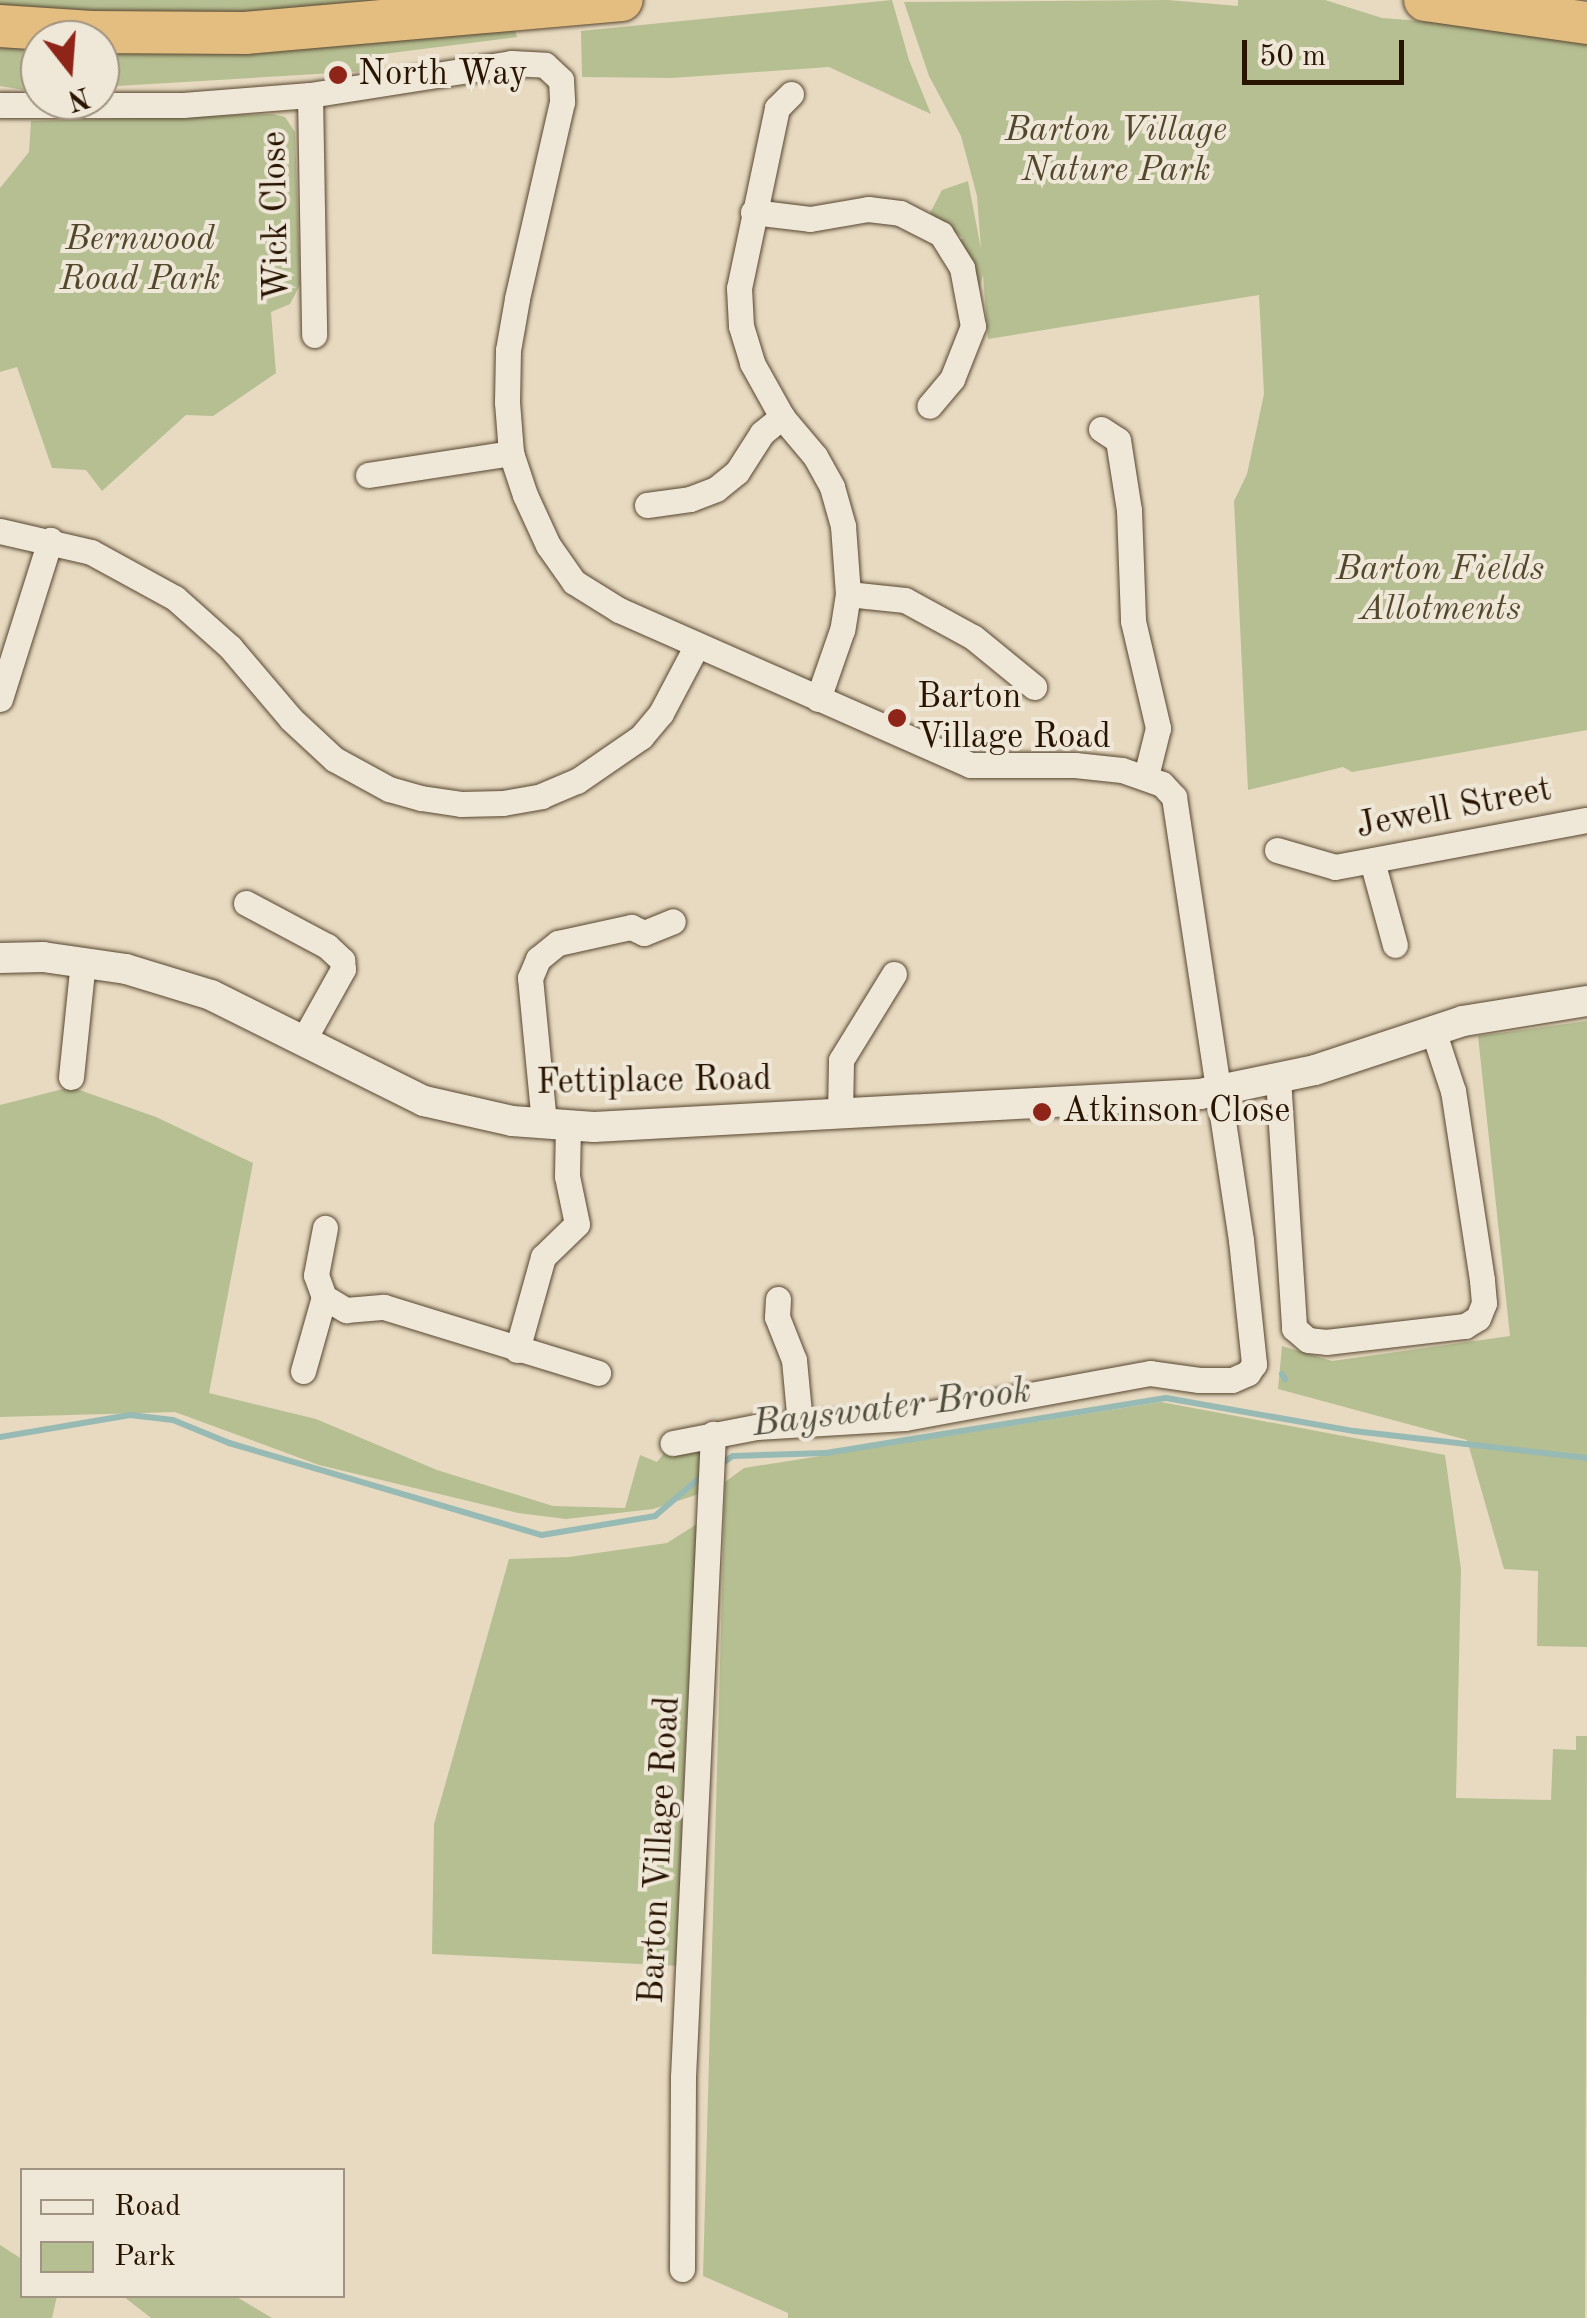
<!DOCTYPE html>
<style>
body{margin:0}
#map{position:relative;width:1587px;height:2318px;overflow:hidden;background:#e7dac1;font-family:"Old Standard TT",serif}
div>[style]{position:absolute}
.green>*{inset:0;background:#b6bf92}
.stream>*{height:6px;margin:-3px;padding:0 3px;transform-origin:3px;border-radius:3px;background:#97bab4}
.roads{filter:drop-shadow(0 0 2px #584630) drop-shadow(0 0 2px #584630)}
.minor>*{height:25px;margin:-12.5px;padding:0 12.5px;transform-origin:12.5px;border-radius:12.5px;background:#efe7d7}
.tertiary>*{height:30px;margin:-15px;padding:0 15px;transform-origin:15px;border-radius:15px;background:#efe7d7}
.trunk>*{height:42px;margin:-21px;padding:0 21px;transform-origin:21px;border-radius:21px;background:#e4bd80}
.dots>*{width:28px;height:28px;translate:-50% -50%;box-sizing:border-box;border:5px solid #efe7d7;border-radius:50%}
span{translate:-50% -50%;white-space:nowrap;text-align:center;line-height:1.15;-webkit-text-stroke:8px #efe7d7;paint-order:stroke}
.poi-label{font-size:35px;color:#291400}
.left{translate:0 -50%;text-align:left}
.park-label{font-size:35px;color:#53472c;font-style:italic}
.street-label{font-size:35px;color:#291400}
.water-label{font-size:38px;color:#504e3f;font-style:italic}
.legend{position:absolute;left:20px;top:2168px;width:325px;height:130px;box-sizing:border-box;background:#efe7d7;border:2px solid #a09381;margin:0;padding:12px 18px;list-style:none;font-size:30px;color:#291400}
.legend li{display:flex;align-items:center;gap:20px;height:50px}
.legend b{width:50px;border:2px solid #a09381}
.north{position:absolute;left:20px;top:20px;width:100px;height:100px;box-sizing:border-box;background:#efe7d7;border:2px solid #a09381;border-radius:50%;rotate:163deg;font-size:28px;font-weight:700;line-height:40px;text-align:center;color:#291400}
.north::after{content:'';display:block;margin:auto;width:35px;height:45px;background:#8f2418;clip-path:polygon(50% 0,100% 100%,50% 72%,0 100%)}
.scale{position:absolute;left:1242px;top:40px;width:162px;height:45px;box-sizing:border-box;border:5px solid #291400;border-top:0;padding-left:12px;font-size:30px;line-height:35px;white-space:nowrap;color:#291400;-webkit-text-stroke:8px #efe7d7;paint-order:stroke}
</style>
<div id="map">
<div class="green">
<i style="clip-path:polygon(0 0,491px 0,364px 12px,0 13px)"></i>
<i style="clip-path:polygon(892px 0,909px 60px,931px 114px,829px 67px,672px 78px,582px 77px,581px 31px)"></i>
<i style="clip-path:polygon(1168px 0,1238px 6px,1238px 0,1325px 0,1382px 18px,1587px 34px,1587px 730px,1352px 772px,1343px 767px,1248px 790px,1234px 501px,1247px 474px,1264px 394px,1259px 295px,988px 339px,983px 275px,978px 294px,957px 242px,963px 238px,930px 213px,942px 190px,968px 181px,981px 249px,977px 196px,961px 136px,929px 76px,904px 2px)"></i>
<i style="clip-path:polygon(542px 26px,515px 31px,517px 37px,383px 54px,367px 71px,100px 87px,100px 47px)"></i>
<i style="clip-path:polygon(0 38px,40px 42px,40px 88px,30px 91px,0 86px)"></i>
<i style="clip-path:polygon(272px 114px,285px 117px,295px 132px,300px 285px,290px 304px,271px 312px,276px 373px,213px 416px,186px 415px,102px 491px,86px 470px,52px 468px,17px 367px,0 372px,0 188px,29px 152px,31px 121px)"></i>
<i style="clip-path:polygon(1587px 1021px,1587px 1647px,1537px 1646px,1538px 1571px,1504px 1569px,1467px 1440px,1278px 1389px,1282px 1346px,1332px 1361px,1510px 1336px,1478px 1036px)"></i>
<i style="clip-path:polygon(71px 1087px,156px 1117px,253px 1163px,209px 1393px,316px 1419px,437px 1470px,553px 1506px,625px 1508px,640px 1455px,657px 1462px,665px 1452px,703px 1446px,705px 1492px,653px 1509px,566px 1519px,518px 1513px,319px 1465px,175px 1412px,0 1417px,0 1105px)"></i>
<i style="clip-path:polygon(1161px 1402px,1445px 1455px,1461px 1569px,1456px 1798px,1551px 1800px,1553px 1749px,1576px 1750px,1576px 1736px,1587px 1736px,1585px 2318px,788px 2318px,788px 2313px,703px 2276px,725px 1482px,744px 1468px)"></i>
<i style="clip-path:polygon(697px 1524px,682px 1816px,681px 1966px,432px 1954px,434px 1824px,509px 1559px,569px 1557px,667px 1543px)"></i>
<i style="clip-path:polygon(0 2245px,22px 2259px,22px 2296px,57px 2296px,52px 2318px,0 2318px)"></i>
<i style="clip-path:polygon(123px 2296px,235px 2296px,272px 2318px,151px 2318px)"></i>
</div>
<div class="stream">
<i style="left:1282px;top:1374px;width:6px;rotate:59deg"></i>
<i style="left:0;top:1437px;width:132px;rotate:-9.6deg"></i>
<i style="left:130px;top:1415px;width:43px;rotate:6.6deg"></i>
<i style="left:173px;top:1420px;width:61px;rotate:22.3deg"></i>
<i style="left:229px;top:1443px;width:326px;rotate:16.4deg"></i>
<i style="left:542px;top:1535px;width:115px;rotate:-9.5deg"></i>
<i style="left:655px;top:1516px;width:62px;rotate:-40.4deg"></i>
<i style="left:717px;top:1467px;width:19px;rotate:-35deg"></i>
<i style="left:733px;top:1456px;width:93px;rotate:-1.8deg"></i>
<i style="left:826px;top:1453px;width:344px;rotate:-9.2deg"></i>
<i style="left:1166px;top:1398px;width:191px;rotate:10deg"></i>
<i style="left:1354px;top:1431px;width:235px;rotate:6.6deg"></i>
</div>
<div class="roads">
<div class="minor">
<i style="left:791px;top:94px;width:20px;rotate:135deg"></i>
<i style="left:777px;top:108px;width:184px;rotate:101.9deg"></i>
<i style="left:739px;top:288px;width:38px;rotate:87deg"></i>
<i style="left:741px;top:326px;width:39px;rotate:73deg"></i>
<i style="left:752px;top:363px;width:62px;rotate:60.9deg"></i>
<i style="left:782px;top:417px;width:51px;rotate:49.8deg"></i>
<i style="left:815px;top:456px;width:35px;rotate:61deg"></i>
<i style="left:832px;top:487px;width:41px;rotate:74.2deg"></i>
<i style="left:843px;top:526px;width:68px;rotate:85.8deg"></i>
<i style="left:848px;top:594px;width:36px;rotate:99deg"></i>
<i style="left:842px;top:630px;width:73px;rotate:109.2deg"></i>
<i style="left:310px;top:95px;width:240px;rotate:89deg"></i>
<i style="left:0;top:105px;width:183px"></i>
<i style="left:183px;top:105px;width:127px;rotate:-4.5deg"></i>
<i style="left:310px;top:95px;width:204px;rotate:-9deg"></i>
<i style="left:511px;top:63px;width:34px;rotate:3deg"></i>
<i style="left:545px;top:65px;width:22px;rotate:43deg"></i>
<i style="left:561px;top:80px;width:22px;rotate:87deg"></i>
<i style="left:562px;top:102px;width:202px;rotate:102.9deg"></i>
<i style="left:517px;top:299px;width:52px;rotate:100deg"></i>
<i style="left:508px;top:350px;width:52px;rotate:91.1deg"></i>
<i style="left:507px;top:402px;width:51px;rotate:85.5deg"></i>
<i style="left:511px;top:453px;width:44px;rotate:71.6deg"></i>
<i style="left:525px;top:495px;width:55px;rotate:65.3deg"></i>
<i style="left:548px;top:545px;width:45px;rotate:54.9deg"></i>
<i style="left:574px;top:582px;width:53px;rotate:31.9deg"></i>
<i style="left:619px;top:610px;width:384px;rotate:23.8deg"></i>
<i style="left:970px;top:765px;width:105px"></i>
<i style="left:1075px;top:765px;width:47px;rotate:6.1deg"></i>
<i style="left:1122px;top:770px;width:42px;rotate:19.3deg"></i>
<i style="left:1162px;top:784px;width:18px;rotate:47deg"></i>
<i style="left:1174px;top:797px;width:448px;rotate:81.4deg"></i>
<i style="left:1241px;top:1240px;width:125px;rotate:84deg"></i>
<i style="left:1254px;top:1364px;width:11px;rotate:124deg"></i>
<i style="left:1248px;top:1373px;width:17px;rotate:156deg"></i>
<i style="left:1232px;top:1380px;width:33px;rotate:180deg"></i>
<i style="left:1199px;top:1380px;width:49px;rotate:-171.9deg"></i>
<i style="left:1150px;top:1373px;width:249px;rotate:169.6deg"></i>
<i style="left:905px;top:1418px;width:149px;rotate:176.5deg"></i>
<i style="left:756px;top:1427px;width:85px;rotate:169.1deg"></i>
<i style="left:753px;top:212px;width:57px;rotate:7deg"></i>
<i style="left:810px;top:219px;width:59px;rotate:-9.8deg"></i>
<i style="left:868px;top:209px;width:32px;rotate:7deg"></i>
<i style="left:900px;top:213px;width:46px;rotate:27.1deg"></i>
<i style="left:941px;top:234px;width:40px;rotate:58deg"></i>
<i style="left:962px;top:268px;width:59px;rotate:79.3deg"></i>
<i style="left:973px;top:326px;width:57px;rotate:111.6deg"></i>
<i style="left:952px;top:379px;width:35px;rotate:130deg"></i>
<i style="left:1101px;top:429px;width:20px;rotate:33deg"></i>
<i style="left:1118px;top:440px;width:71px;rotate:81.1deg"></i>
<i style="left:1129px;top:510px;width:111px;rotate:87.9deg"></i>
<i style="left:1133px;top:621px;width:110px;rotate:76.8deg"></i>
<i style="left:1158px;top:728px;width:49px;rotate:104deg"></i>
<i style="left:368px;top:475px;width:145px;rotate:-8.7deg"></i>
<i style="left:647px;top:505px;width:43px;rotate:-7.9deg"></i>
<i style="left:690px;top:499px;width:28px;rotate:-21deg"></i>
<i style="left:716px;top:489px;width:27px;rotate:-39deg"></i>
<i style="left:737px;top:472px;width:46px;rotate:-57.3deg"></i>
<i style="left:762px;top:433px;width:26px;rotate:-39deg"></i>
<i style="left:0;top:531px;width:93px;rotate:13deg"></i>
<i style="left:91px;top:552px;width:96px;rotate:28.7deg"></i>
<i style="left:175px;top:598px;width:74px;rotate:41.7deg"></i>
<i style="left:230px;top:647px;width:94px;rotate:49.7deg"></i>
<i style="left:291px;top:719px;width:59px;rotate:42.9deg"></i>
<i style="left:334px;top:759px;width:63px;rotate:28.6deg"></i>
<i style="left:389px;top:789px;width:33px;rotate:16deg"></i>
<i style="left:421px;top:798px;width:40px;rotate:8.5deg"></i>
<i style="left:461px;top:804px;width:42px;rotate:-1.4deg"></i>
<i style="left:503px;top:803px;width:39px;rotate:-10deg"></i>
<i style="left:541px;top:796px;width:39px;rotate:-23deg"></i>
<i style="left:577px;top:781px;width:78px;rotate:-34.5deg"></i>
<i style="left:641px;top:737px;width:31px;rotate:-50deg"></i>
<i style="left:661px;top:713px;width:77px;rotate:-62.1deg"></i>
<i style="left:848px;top:594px;width:57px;rotate:6deg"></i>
<i style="left:905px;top:600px;width:77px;rotate:28.6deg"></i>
<i style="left:973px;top:637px;width:79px;rotate:39.3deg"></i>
<i style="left:0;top:699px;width:167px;rotate:-72.5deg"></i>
<i style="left:1277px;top:850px;width:60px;rotate:16.3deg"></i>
<i style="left:1335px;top:867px;width:256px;rotate:-10.6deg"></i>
<i style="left:1372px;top:861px;width:87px;rotate:74.7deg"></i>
<i style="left:246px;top:903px;width:92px;rotate:28deg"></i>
<i style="left:327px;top:946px;width:21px;rotate:43deg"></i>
<i style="left:342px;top:960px;width:9px;rotate:84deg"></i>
<i style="left:343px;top:969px;width:82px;rotate:119.1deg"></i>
<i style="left:71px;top:1077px;width:117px;rotate:-84.1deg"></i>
<i style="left:1278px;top:1078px;width:251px;rotate:86.3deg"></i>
<i style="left:1294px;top:1328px;width:18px;rotate:41deg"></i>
<i style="left:1308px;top:1340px;width:18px;rotate:6deg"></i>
<i style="left:1326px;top:1342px;width:140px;rotate:-6.6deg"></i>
<i style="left:1465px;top:1326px;width:15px;rotate:-32deg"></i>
<i style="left:1478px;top:1318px;width:16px;rotate:-68deg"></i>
<i style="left:1484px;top:1303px;width:23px;rotate:-95deg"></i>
<i style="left:1482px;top:1280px;width:191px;rotate:-98.7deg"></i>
<i style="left:1453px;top:1091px;width:64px;rotate:-108.2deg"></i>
<i style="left:840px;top:1114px;width:54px;rotate:-88.9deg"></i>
<i style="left:841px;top:1060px;width:101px;rotate:-58.4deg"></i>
<i style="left:544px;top:1123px;width:146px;rotate:-95.5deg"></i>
<i style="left:530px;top:978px;width:21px;rotate:-67deg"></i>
<i style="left:538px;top:959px;width:26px;rotate:-39deg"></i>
<i style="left:558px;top:943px;width:75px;rotate:-12.4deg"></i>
<i style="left:631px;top:927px;width:14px;rotate:25deg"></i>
<i style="left:644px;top:933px;width:31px;rotate:-22deg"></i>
<i style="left:324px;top:1297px;width:26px;rotate:31deg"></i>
<i style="left:346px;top:1310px;width:38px;rotate:-5deg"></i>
<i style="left:384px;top:1307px;width:224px;rotate:17.1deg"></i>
<i style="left:778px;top:1299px;width:18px;rotate:93deg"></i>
<i style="left:777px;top:1317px;width:46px;rotate:68.4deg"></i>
<i style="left:794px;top:1360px;width:63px;rotate:84.6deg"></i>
<i style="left:517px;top:1350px;width:97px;rotate:-74.4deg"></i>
<i style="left:543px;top:1257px;width:47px;rotate:-44.1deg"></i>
<i style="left:577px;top:1224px;width:49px;rotate:-101.8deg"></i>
<i style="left:567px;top:1176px;width:50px;rotate:-88.9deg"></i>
<i style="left:303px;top:1371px;width:77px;rotate:-74.2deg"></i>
<i style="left:324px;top:1297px;width:23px;rotate:-110deg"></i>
<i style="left:316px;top:1275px;width:48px;rotate:-79.2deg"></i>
<i style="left:682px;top:2269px;width:192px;rotate:-89.7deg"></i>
<i style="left:683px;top:2077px;width:644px;rotate:-87.33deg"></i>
</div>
<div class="tertiary">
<i style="left:0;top:958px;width:43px;rotate:-1.3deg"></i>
<i style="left:43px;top:957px;width:84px;rotate:8.2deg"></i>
<i style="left:126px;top:969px;width:89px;rotate:17deg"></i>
<i style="left:211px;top:995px;width:238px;rotate:26.5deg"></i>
<i style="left:424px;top:1101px;width:90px;rotate:12.8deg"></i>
<i style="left:512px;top:1121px;width:82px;rotate:4.2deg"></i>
<i style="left:594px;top:1127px;width:607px;rotate:-3.12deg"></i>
<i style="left:1200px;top:1094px;width:117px;rotate:-11.8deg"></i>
<i style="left:1315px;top:1070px;width:156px;rotate:-18.3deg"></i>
<i style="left:1463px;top:1021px;width:126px;rotate:-9.2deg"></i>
</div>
<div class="trunk">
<i style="left:1425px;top:0;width:164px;rotate:8.1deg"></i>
<i style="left:0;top:26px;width:92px;rotate:3.7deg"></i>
<i style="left:92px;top:32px;width:153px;rotate:0.4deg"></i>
<i style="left:245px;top:33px;width:378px;rotate:-5deg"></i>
</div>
</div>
<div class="dots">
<i style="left:338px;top:75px;background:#8f2418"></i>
<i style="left:897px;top:718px;background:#8f2418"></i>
<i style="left:1042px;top:1112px;background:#8f2418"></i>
</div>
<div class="poi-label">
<span class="left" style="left:358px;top:75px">North Way</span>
<span class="left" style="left:917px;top:718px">Barton<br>Village Road</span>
<span class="left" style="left:1062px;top:1112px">Atkinson Close</span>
</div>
<div class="park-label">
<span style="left:1116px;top:151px">Barton Village<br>Nature Park</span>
<span style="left:140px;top:260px">Bernwood<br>Road Park</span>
<span style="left:1440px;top:590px">Barton Fields<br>Allotments</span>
</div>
<div class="street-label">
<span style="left:277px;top:216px;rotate:-91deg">Wick Close</span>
<span style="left:1454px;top:809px;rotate:-11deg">Jewell Street</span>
<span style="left:654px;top:1082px;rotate:-1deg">Fettiplace Road</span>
<span style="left:661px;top:1850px;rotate:-87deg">Barton Village Road</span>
</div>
<div class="water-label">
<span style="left:892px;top:1409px;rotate:-7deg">Bayswater Brook</span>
</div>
<ul class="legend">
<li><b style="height:12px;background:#efe7d7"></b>Road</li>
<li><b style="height:28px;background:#b6bf92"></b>Park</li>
</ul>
<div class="north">N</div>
<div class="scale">50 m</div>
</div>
